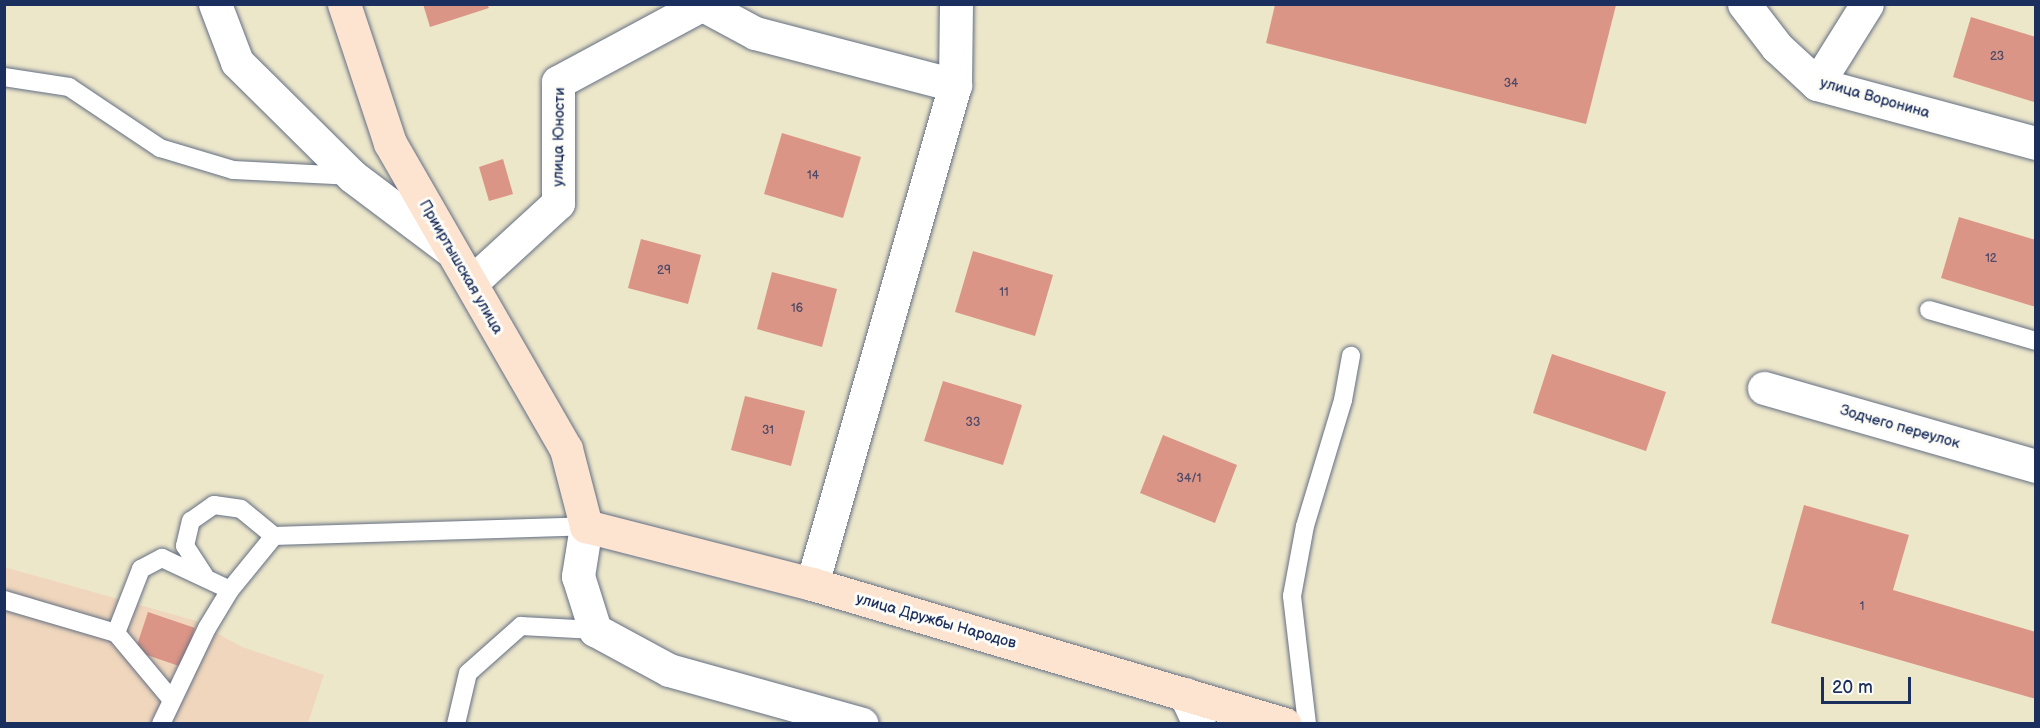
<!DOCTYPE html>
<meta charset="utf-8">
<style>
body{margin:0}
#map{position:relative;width:2040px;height:728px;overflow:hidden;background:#ede7ca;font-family:"Balsamiq Sans",sans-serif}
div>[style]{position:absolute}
.built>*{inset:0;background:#efd6bc}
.building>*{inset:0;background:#da9586}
.roads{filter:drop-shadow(0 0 2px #646f84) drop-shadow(0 0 2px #646f84)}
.lane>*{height:18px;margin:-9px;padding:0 9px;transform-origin:9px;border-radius:9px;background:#fff}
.street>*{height:33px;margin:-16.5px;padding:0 16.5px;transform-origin:16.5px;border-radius:16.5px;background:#fff}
.secondary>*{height:33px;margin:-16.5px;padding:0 16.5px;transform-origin:16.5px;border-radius:16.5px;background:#fde4d1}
span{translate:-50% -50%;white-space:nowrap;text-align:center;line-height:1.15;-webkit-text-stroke:6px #fdfcf7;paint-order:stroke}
.number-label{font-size:12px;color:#4b4868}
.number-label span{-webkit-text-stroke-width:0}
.street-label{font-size:15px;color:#1b2f5e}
.frame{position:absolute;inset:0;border:6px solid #1b2f5e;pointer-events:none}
.scale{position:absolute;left:1821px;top:677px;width:90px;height:27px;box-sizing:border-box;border:3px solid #1b2f5e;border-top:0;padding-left:8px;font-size:18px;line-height:21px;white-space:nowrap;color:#1b2f5e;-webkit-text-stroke:4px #fdfcf7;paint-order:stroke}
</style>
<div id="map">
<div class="built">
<i style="clip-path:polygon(4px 567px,193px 620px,242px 647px,324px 675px,308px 723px,5px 723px)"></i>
</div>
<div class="building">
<i style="clip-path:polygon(423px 4px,487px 4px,489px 8px,430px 27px)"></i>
<i style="clip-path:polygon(1275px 5px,1616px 5px,1586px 124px,1266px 43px)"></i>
<i style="clip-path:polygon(1971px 17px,2036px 37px,2034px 102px,1953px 77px)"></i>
<i style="clip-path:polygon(782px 133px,861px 157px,843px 218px,764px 194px)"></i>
<i style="clip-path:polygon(503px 159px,513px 194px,489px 201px,479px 167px)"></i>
<i style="clip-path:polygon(1959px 217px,2036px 240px,2036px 307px,1941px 278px)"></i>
<i style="clip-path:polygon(641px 239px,701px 255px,688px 304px,628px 288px)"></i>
<i style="clip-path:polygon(973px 251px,1053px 275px,1035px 336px,955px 312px)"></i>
<i style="clip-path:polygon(772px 272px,837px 289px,822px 347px,757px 329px)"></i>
<i style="clip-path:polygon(1552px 354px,1666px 392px,1646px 451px,1533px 413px)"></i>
<i style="clip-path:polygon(943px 381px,1022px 405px,1003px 465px,924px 441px)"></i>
<i style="clip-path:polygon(745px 396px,805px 411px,791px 466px,731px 450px)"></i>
<i style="clip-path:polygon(1163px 435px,1237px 465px,1215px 523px,1140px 493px)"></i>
<i style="clip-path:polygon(1804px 505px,1909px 535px,1893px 590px,2036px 632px,2036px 699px,1771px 623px)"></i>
<i style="clip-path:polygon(148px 612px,195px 628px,182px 667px,135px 651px)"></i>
</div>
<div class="roads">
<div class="lane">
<i style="left:4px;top:77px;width:66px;rotate:8.7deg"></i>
<i style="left:69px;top:87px;width:110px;rotate:33.8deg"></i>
<i style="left:160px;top:148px;width:76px;rotate:16.8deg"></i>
<i style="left:233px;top:170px;width:117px;rotate:2.9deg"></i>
<i style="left:1929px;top:310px;width:111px;rotate:16.2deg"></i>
<i style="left:204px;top:575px;width:35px;rotate:-123deg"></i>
<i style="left:185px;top:546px;width:26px;rotate:-77deg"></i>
<i style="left:191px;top:521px;width:28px;rotate:-35deg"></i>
<i style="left:214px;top:505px;width:27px;rotate:8deg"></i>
<i style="left:241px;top:509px;width:43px;rotate:39.3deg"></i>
<i style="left:4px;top:600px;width:117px;rotate:16.4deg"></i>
<i style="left:116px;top:633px;width:69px;rotate:-68.7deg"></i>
<i style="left:141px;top:569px;width:24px;rotate:-28deg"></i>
<i style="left:162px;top:558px;width:75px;rotate:25.2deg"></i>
<i style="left:116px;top:633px;width:87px;rotate:50.1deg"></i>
<i style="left:161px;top:724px;width:106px;rotate:-64.4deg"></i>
<i style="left:207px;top:628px;width:44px;rotate:-58.8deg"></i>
<i style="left:230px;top:590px;width:70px;rotate:-50.8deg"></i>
<i style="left:274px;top:536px;width:312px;rotate:-1.8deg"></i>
<i style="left:456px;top:724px;width:52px;rotate:-76.8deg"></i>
<i style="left:468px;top:673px;width:71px;rotate:-41.6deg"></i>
<i style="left:521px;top:626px;width:74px;rotate:3.1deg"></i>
<i style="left:1307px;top:724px;width:129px;rotate:-96.7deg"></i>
<i style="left:1292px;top:596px;width:71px;rotate:-79.5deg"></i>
<i style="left:1305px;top:526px;width:132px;rotate:-73.2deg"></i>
<i style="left:1343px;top:400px;width:45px;rotate:-79.7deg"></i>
</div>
<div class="street">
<i style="left:215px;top:4px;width:62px;rotate:69.2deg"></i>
<i style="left:237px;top:62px;width:162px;rotate:44.7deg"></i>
<i style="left:352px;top:176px;width:121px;rotate:37deg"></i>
<i style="left:1744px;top:4px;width:54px;rotate:52.5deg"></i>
<i style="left:1777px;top:47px;width:54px;rotate:42.8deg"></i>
<i style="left:1817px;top:84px;width:227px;rotate:15.1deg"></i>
<i style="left:703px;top:5px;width:59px;rotate:28.3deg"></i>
<i style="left:755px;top:33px;width:207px;rotate:14.6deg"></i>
<i style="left:955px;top:85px;width:81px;rotate:-89.3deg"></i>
<i style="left:1817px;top:84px;width:94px;rotate:-58deg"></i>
<i style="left:472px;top:282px;width:117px;rotate:-42.6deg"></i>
<i style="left:558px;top:203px;width:121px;rotate:-90deg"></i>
<i style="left:558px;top:82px;width:165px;rotate:-28.3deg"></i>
<i style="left:1764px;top:388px;width:283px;rotate:16deg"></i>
<i style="left:586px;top:526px;width:51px;rotate:99.1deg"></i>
<i style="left:578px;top:576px;width:57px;rotate:72.5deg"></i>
<i style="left:595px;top:630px;width:84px;rotate:28.4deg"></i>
<i style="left:669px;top:670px;width:200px;rotate:15.6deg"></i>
<i style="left:812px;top:584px;width:519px;rotate:-74.01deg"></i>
<i style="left:1185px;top:694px;width:33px;rotate:65deg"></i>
</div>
<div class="secondary">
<i style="left:344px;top:4px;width:146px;rotate:71.7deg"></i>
<i style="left:390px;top:143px;width:353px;rotate:60.1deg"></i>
<i style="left:566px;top:449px;width:80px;rotate:75.4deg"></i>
<i style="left:586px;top:526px;width:233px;rotate:14.4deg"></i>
<i style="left:812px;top:584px;width:493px;rotate:16.5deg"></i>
</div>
</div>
<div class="number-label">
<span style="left:1997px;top:57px">23</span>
<span style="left:1511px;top:84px">34</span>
<span style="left:813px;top:176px">14</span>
<span style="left:1991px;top:259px">12</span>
<span style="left:664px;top:271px">29</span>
<span style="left:1004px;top:293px">11</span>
<span style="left:797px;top:309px">16</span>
<span style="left:973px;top:423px">33</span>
<span style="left:768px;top:431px">31</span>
<span style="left:1189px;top:479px">34/1</span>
<span style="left:1862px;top:607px">1</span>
</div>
<div class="street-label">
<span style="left:1875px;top:98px;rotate:16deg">улица Воронина</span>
<span style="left:559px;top:137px;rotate:-89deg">улица Юности</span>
<span style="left:461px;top:267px;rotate:60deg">Прииртышская улица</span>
<span style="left:1900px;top:427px;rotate:16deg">Зодчего переулок</span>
<span style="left:936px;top:621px;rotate:16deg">улица Дружбы Народов</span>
</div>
<div class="frame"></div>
<div class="scale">20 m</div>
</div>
